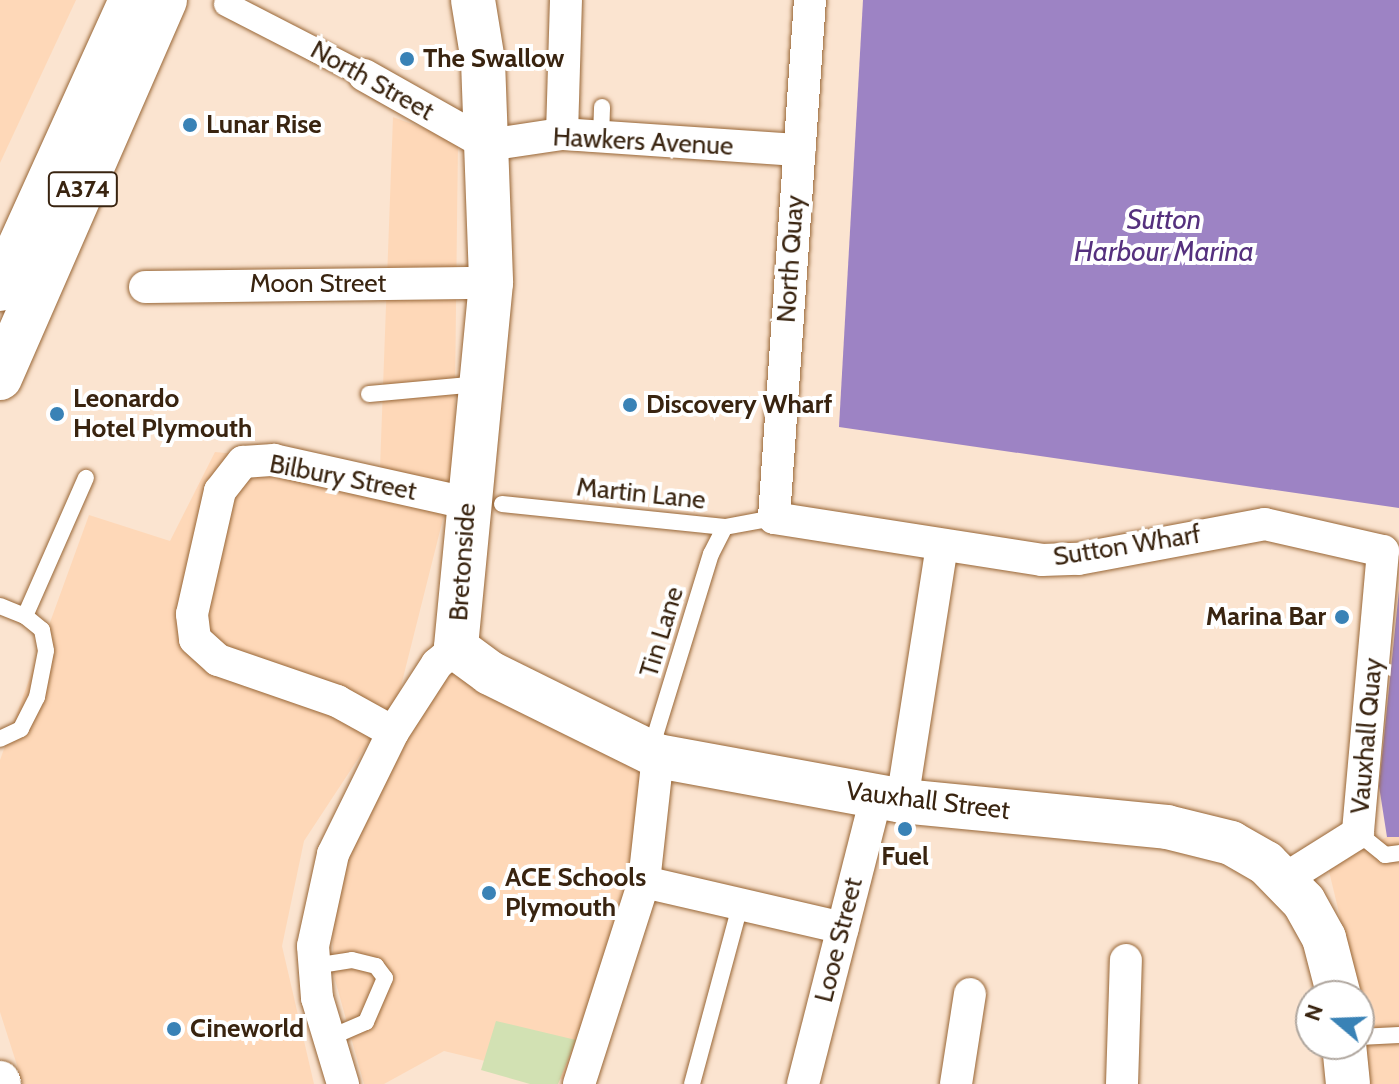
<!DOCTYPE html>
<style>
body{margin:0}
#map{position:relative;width:1399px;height:1084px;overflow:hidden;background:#fbe4d0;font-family:Cabin,sans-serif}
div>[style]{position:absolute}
.built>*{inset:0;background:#fed8b8}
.green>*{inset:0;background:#d2e1b3}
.water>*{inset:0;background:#9d83c4}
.roads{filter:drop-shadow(0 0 2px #986636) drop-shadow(0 0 2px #986636)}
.service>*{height:16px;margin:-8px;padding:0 8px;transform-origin:8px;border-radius:8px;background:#fff}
.pedestrian>*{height:24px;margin:-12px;padding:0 12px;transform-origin:12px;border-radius:12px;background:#fff}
.minor>*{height:32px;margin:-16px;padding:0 16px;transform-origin:16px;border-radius:16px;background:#fff}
.tertiary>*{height:40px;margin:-20px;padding:0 20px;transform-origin:20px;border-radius:20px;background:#fff}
.secondary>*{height:44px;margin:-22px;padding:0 22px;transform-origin:22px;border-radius:22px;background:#fff}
.primary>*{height:44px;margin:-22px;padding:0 22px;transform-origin:22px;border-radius:22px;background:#fff}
.dots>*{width:22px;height:22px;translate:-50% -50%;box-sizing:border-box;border:4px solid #fff;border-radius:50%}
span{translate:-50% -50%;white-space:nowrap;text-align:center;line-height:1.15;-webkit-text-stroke:8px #fff;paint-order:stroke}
.shield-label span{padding:2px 6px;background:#fff;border:2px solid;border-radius:6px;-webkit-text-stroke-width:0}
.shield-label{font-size:24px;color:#392410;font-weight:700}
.poi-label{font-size:26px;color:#392410;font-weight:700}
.left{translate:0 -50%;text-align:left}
.right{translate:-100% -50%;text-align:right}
.street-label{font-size:26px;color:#392410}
.water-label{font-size:28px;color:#55307e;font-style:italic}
.north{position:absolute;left:1295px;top:980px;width:80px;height:80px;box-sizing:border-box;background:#fff;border:2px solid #b0a79f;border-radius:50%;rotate:289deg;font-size:22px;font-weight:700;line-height:32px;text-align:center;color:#392410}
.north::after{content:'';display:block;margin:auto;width:28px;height:36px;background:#3982b6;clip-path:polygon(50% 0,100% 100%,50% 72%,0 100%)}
</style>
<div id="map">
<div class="built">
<i style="clip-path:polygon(0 0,76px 0,0 163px)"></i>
<i style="clip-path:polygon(393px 117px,458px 141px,454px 475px,398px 698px,304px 841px,282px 946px,314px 1084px,23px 1084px,0 1012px,0 760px,89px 515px,170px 541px,215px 452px,380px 468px)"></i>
<i style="clip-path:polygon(467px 630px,487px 655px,642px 743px,672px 782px,654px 874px,580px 1084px,444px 1051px,384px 1084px,364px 1084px,334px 976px,332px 924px,351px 838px)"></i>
<i style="clip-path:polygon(1387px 837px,1399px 837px,1399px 1084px,1362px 1084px,1359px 996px,1328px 867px)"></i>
</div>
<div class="green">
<i style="clip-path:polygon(496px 1021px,576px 1040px,558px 1084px,530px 1084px,481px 1070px)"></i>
</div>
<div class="water">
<i style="clip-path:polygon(863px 0,1399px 0,1399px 508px,839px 427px)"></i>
<i style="clip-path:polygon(1399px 590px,1399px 837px,1387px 837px,1379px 786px)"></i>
</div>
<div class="roads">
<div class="service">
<i style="left:601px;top:137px;width:30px;rotate:-88deg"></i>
<i style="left:369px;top:394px;width:109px;rotate:-5.2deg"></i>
<i style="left:502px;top:504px;width:224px;rotate:5.9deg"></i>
<i style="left:725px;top:527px;width:50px;rotate:-10.4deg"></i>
<i style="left:0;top:606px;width:27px;rotate:22deg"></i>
<i style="left:25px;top:616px;width:22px;rotate:39deg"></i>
<i style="left:42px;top:630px;width:21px;rotate:79deg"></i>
<i style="left:46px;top:651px;width:47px;rotate:101.1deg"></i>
<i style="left:37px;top:697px;width:36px;rotate:117deg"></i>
<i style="left:21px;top:729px;width:23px;rotate:155deg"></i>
<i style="left:25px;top:616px;width:151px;rotate:-66.2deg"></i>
<i style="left:650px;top:752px;width:207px;rotate:-72.9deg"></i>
<i style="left:711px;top:554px;width:30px;rotate:-63deg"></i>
<i style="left:1358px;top:833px;width:35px;rotate:39deg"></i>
<i style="left:1385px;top:855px;width:14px;rotate:-8deg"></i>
<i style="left:314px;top:966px;width:38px;rotate:-9deg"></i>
<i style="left:352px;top:960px;width:25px;rotate:14deg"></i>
<i style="left:376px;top:966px;width:15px;rotate:53deg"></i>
<i style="left:385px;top:978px;width:48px;rotate:113.4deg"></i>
<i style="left:366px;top:1022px;width:40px;rotate:156.6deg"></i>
<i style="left:1359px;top:1037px;width:40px;rotate:-2.9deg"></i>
<i style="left:692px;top:1084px;width:184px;rotate:-74.9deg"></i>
</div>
<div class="pedestrian">
<i style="left:226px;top:4px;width:155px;rotate:27.2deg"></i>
</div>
<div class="minor">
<i style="left:810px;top:0;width:519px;rotate:93.98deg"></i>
<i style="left:774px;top:518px;width:271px;rotate:8.9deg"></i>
<i style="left:1042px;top:560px;width:36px;rotate:-2deg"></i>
<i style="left:1078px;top:559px;width:190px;rotate:-10.6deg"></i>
<i style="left:1265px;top:524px;width:121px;rotate:12.9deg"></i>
<i style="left:1383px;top:551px;width:283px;rotate:95.1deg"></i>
<i style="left:1358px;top:833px;width:89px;rotate:147.9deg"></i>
<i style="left:364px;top:75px;width:142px;rotate:29.4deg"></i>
<i style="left:488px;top:145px;width:75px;rotate:-8.5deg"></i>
<i style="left:562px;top:134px;width:238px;rotate:3.9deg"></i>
<i style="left:562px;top:134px;width:134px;rotate:-88.3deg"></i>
<i style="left:145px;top:287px;width:346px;rotate:-0.7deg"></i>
<i style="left:393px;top:732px;width:64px;rotate:-151deg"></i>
<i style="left:337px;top:701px;width:126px;rotate:-161deg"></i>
<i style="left:218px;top:660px;width:31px;rotate:-138deg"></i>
<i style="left:195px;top:639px;width:25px;rotate:-97deg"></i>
<i style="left:192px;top:614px;width:126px;rotate:-77.2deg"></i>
<i style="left:220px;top:491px;width:37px;rotate:-52deg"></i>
<i style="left:243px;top:462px;width:31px;rotate:-4deg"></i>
<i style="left:274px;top:460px;width:198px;rotate:12.6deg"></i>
<i style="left:902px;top:801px;width:259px;rotate:-81.1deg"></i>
<i style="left:644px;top:882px;width:204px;rotate:13deg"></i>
<i style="left:343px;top:1084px;width:90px;rotate:-106.8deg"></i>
<i style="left:317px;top:998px;width:52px;rotate:-94.4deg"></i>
<i style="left:313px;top:946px;width:94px;rotate:-77.7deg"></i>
<i style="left:333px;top:854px;width:136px;rotate:-63.8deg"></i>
<i style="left:393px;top:732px;width:81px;rotate:-57.1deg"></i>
<i style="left:437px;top:664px;width:25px;rotate:-40deg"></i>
<i style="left:579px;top:1084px;width:212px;rotate:-72.2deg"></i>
<i style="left:644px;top:882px;width:127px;rotate:-83.7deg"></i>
<i style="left:803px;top:1084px;width:296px;rotate:-75.7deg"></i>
<i style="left:956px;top:1084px;width:91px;rotate:-81.2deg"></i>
<i style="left:1122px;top:1084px;width:124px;rotate:-88.2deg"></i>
</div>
<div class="tertiary">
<i style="left:0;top:1081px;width:3px;rotate:72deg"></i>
</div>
<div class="secondary">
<i style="left:473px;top:0;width:62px;rotate:80.7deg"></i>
<i style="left:483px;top:61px;width:222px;rotate:87.9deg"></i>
<i style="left:491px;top:283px;width:367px;rotate:95.5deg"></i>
<i style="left:456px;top:648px;width:42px;rotate:36.3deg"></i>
<i style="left:490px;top:673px;width:187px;rotate:26.3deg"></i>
<i style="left:658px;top:756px;width:248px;rotate:10.4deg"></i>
<i style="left:902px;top:801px;width:266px;rotate:5.6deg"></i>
<i style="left:1167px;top:827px;width:66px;rotate:14deg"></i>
<i style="left:1231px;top:843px;width:40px;rotate:29.7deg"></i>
<i style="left:1266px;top:863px;width:54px;rotate:45.7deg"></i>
<i style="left:1304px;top:902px;width:41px;rotate:60.9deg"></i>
<i style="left:1324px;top:938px;width:60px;rotate:75.5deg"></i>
<i style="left:1344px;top:1044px;width:40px;rotate:84.3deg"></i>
</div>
<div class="primary">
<i style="left:0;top:289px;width:317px;rotate:-65.6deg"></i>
<i style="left:0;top:378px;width:412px;rotate:-66.4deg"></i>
</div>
</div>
<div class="dots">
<i style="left:407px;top:59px;background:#3982b6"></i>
<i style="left:190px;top:125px;background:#3982b6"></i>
<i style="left:630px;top:405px;background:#3982b6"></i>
<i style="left:57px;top:414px;background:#3982b6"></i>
<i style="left:1342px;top:617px;background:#3982b6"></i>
<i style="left:905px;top:829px;background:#3982b6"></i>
<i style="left:489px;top:893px;background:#3982b6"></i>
<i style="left:174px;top:1029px;background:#3982b6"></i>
</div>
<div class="shield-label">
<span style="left:83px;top:189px">A374</span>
</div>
<div class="poi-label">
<span class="left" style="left:423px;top:59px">The Swallow</span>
<span class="left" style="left:206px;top:125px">Lunar Rise</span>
<span class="left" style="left:73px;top:414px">Leonardo<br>Hotel Plymouth</span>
<span class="left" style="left:646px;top:405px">Discovery Wharf</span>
<span class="right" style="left:1326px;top:617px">Marina Bar</span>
<span style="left:905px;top:857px">Fuel</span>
<span class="left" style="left:505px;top:893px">ACE Schools<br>Plymouth</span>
<span class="left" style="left:190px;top:1029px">Cineworld</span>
</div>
<div class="street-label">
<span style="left:372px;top:81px;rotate:29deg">North Street</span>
<span style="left:643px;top:142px;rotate:3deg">Hawkers Avenue</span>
<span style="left:791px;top:259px;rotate:-86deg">North Quay</span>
<span style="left:318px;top:284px">Moon Street</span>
<span style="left:343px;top:478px;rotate:11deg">Bilbury Street</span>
<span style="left:641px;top:494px;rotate:6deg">Martin Lane</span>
<span style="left:1127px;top:546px;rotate:-9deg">Sutton Wharf</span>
<span style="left:463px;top:562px;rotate:-86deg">Bretonside</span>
<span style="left:662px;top:632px;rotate:-73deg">Tin Lane</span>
<span style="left:1367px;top:736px;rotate:-85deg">Vauxhall Quay</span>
<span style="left:928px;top:801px;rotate:7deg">Vauxhall Street</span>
<span style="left:839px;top:940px;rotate:-76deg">Looe Street</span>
</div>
<div class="water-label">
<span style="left:1164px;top:235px">Sutton<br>Harbour Marina</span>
</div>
<div class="north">N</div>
</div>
